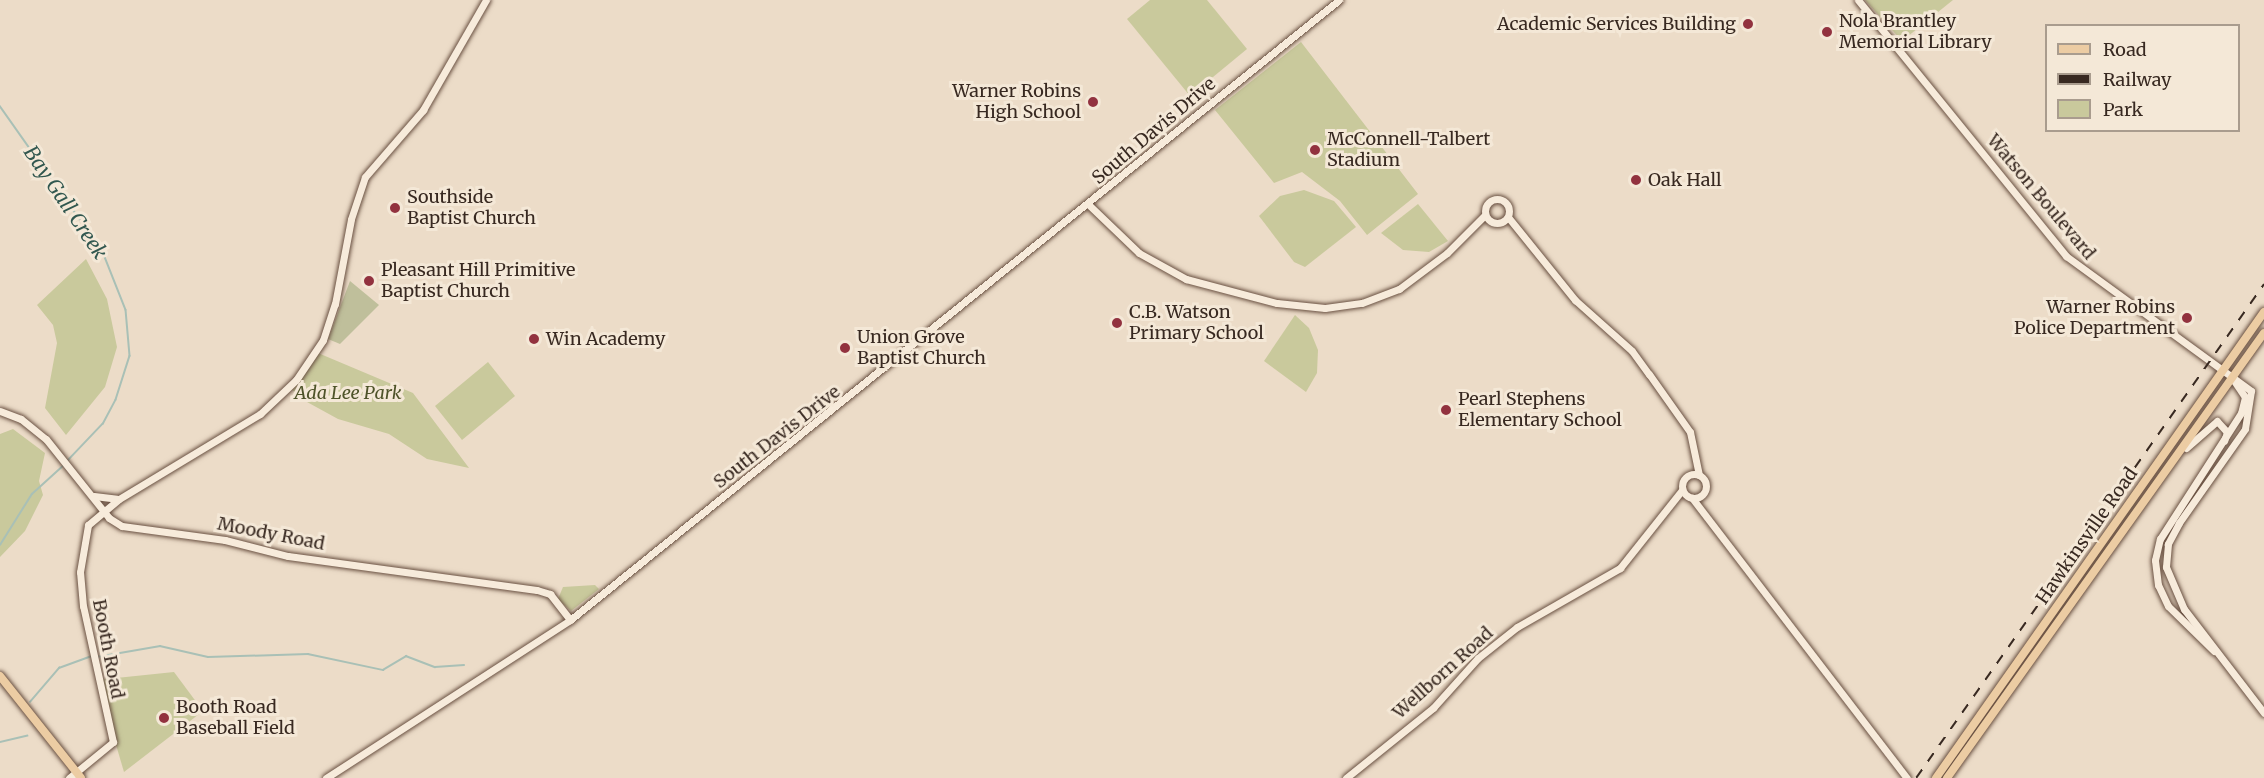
<!DOCTYPE html>
<style>
body{margin:0}
#map{position:relative;width:2264px;height:778px;overflow:hidden;background:#ecdcc8;font-family:Merriweather,serif}
div>[style]{position:absolute}
.green>*{inset:0;background:#c9c99c}
.cemetery>*{inset:0;background:#bfbf9b}
.stream>*{height:1.5px;margin:-0.75px;padding:0 0.75px;transform-origin:0.75px;border-radius:0.75px;background:#a9c0b6}
.roads{filter:drop-shadow(0 0 2px #695041) drop-shadow(0 0 2px #695041)}
.secondary>*{height:7px;margin:-3.5px;padding:0 3.5px;transform-origin:3.5px;border-radius:3.5px;background:#f7ebdb}
.secondary>.ring{margin:-3.5px;padding:0;box-sizing:content-box;background:none;border:7px solid #f7ebdb;border-radius:50%}
.primary>*{height:8px;margin:-4px;padding:0 4px;transform-origin:4px;border-radius:4px;background:#eccca3}
.rail>*{height:1.5px;margin-top:-0.75px;transform-origin:0;background:repeating-linear-gradient(90deg,#382921 0 10px,transparent 0 20px)}
.dots>*{width:16px;height:16px;translate:-50% -50%;box-sizing:border-box;border:3px solid #f4e8d7;border-radius:50%}
span{translate:-50% -50%;white-space:nowrap;text-align:center;line-height:1.15;-webkit-text-stroke:6px #f4e8d7;paint-order:stroke}
.poi-label{font-size:18px;color:#382921}
.left{translate:0 -50%;text-align:left}
.right{translate:-100% -50%;text-align:right}
.street-label{font-size:18px;color:#382921}
.park-label{font-size:18px;color:#4e5329;font-style:italic}
.water-label{font-size:20px;color:#31574f;font-style:italic}
.legend{position:absolute;left:2045px;top:24px;width:195px;height:108px;box-sizing:border-box;background:#f4e8d7;border:2px solid #a99c8e;margin:0;padding:8px 10px;list-style:none;font-size:18px;color:#382921}
.legend li{display:flex;align-items:center;gap:12px;height:30px}
.legend b{width:30px;border:2px solid #a99c8e}
</style>
<div id="map">
<div class="green">
<i style="clip-path:polygon(1150px 0,1207px 0,1247px 49px,1190px 96px,1127px 19px)"></i>
<i style="clip-path:polygon(1865px 0,1953px 0,1902px 41px)"></i>
<i style="clip-path:polygon(1301px 42px,1418px 194px,1367px 235px,1340px 201px,1302px 172px,1274px 183px,1215px 110px)"></i>
<i style="clip-path:polygon(1304px 190px,1334px 201px,1356px 227px,1305px 267px,1294px 262px,1259px 216px,1280px 196px)"></i>
<i style="clip-path:polygon(1418px 204px,1448px 241px,1429px 252px,1403px 250px,1381px 233px)"></i>
<i style="clip-path:polygon(86px 259px,107px 299px,117px 347px,105px 387px,66px 435px,45px 408px,57px 343px,53px 325px,37px 305px)"></i>
<i style="clip-path:polygon(1295px 315px,1309px 328px,1318px 350px,1317px 373px,1306px 392px,1264px 361px)"></i>
<i style="clip-path:polygon(318px 353px,413px 393px,469px 468px,427px 459px,389px 434px,338px 419px,307px 402px,291px 389px)"></i>
<i style="clip-path:polygon(488px 362px,515px 396px,462px 440px,435px 406px)"></i>
<i style="clip-path:polygon(13px 429px,45px 453px,39px 481px,43px 495px,25px 531px,0 557px,0 434px)"></i>
<i style="clip-path:polygon(595px 585px,599px 589px,571px 611px,558px 599px,563px 587px)"></i>
<i style="clip-path:polygon(174px 672px,203px 711px,124px 772px,97px 680px)"></i>
</div>
<div class="cemetery">
<i style="clip-path:polygon(350px 281px,379px 305px,340px 344px,328px 339px)"></i>
</div>
<div class="stream">
<i style="left:0;top:106px;width:179px;rotate:54.8deg"></i>
<i style="left:103px;top:252px;width:62px;rotate:68.4deg"></i>
<i style="left:126px;top:310px;width:46px;rotate:85deg"></i>
<i style="left:130px;top:356px;width:46px;rotate:107.7deg"></i>
<i style="left:116px;top:400px;width:27px;rotate:118deg"></i>
<i style="left:103px;top:424px;width:52px;rotate:133.5deg"></i>
<i style="left:0;top:545px;width:60px;rotate:-57.9deg"></i>
<i style="left:32px;top:494px;width:43px;rotate:-42.2deg"></i>
<i style="left:97px;top:657px;width:64px;rotate:-9.9deg"></i>
<i style="left:160px;top:646px;width:49px;rotate:12.9deg"></i>
<i style="left:208px;top:657px;width:100px;rotate:-1.7deg"></i>
<i style="left:308px;top:654px;width:77px;rotate:12deg"></i>
<i style="left:383px;top:670px;width:27px;rotate:-31deg"></i>
<i style="left:406px;top:656px;width:31px;rotate:21deg"></i>
<i style="left:435px;top:667px;width:29px;rotate:-4deg"></i>
<i style="left:30px;top:702px;width:45px;rotate:-49.5deg"></i>
<i style="left:59px;top:668px;width:33px;rotate:-20deg"></i>
<i style="left:0;top:742px;width:28px;rotate:-13deg"></i>
</div>
<div class="roads">
<div class="secondary">
<i style="left:1858px;top:0;width:330px;rotate:50.9deg"></i>
<i style="left:2066px;top:256px;width:229px;rotate:36.1deg"></i>
<i style="left:2251px;top:391px;width:38px;rotate:99deg"></i>
<i style="left:2245px;top:429px;width:115px;rotate:125.1deg"></i>
<i style="left:2179px;top:523px;width:24px;rotate:118deg"></i>
<i style="left:2168px;top:544px;width:23px;rotate:95deg"></i>
<i style="left:2166px;top:567px;width:46px;rotate:66.8deg"></i>
<i style="left:2184px;top:609px;width:131px;rotate:52.4deg"></i>
<i class="ring" style="left:1485px;top:199px;width:17px;height:17px"></i>
<i style="left:1089px;top:205px;width:69px;rotate:43.8deg"></i>
<i style="left:1139px;top:253px;width:54px;rotate:29deg"></i>
<i style="left:1186px;top:279px;width:94px;rotate:14.8deg"></i>
<i style="left:1277px;top:303px;width:48px;rotate:5.9deg"></i>
<i style="left:1325px;top:308px;width:37px;rotate:-8deg"></i>
<i style="left:1362px;top:303px;width:40px;rotate:-21deg"></i>
<i style="left:1399px;top:289px;width:60px;rotate:-36.9deg"></i>
<i style="left:1447px;top:253px;width:54px;rotate:-45deg"></i>
<i style="left:1508px;top:217px;width:107px;rotate:51.1deg"></i>
<i style="left:1575px;top:300px;width:76px;rotate:41.8deg"></i>
<i style="left:1632px;top:351px;width:29px;rotate:54deg"></i>
<i style="left:1649px;top:374px;width:71px;rotate:54.7deg"></i>
<i style="left:1690px;top:432px;width:44px;rotate:78.2deg"></i>
<i style="left:0;top:411px;width:22px;rotate:21deg"></i>
<i style="left:21px;top:419px;width:32px;rotate:39deg"></i>
<i style="left:46px;top:439px;width:101px;rotate:51.4deg"></i>
<i style="left:109px;top:518px;width:15px;rotate:32deg"></i>
<i style="left:122px;top:526px;width:104px;rotate:7.7deg"></i>
<i style="left:225px;top:540px;width:65px;rotate:14.3deg"></i>
<i style="left:288px;top:556px;width:251px;rotate:7.8deg"></i>
<i style="left:537px;top:590px;width:14px;rotate:17deg"></i>
<i style="left:550px;top:594px;width:33px;rotate:52deg"></i>
<i style="left:2186px;top:448px;width:41px;rotate:-41.1deg"></i>
<i style="left:2217px;top:421px;width:15px;rotate:48deg"></i>
<i style="left:2227px;top:432px;width:9px;rotate:108deg"></i>
<i class="ring" style="left:1682px;top:474px;width:17px;height:17px"></i>
<i style="left:94px;top:496px;width:23px;rotate:7deg"></i>
<i style="left:1692px;top:498px;width:353px;rotate:52.5deg"></i>
<i style="left:2214px;top:651px;width:64px;rotate:-135.6deg"></i>
<i style="left:2168px;top:606px;width:23px;rotate:-115deg"></i>
<i style="left:2158px;top:585px;width:25px;rotate:-97deg"></i>
<i style="left:2155px;top:560px;width:22px;rotate:-77deg"></i>
<i style="left:2160px;top:539px;width:150px;rotate:-57.3deg"></i>
<i style="left:2241px;top:413px;width:16px;rotate:-76deg"></i>
<i style="left:2245px;top:397px;width:22px;rotate:-124deg"></i>
<i style="left:69px;top:778px;width:57px;rotate:-39.3deg"></i>
<i style="left:113px;top:742px;width:139px;rotate:-102.4deg"></i>
<i style="left:83px;top:606px;width:34px;rotate:-95deg"></i>
<i style="left:80px;top:572px;width:48px;rotate:-80.3deg"></i>
<i style="left:88px;top:525px;width:40px;rotate:-40deg"></i>
<i style="left:119px;top:499px;width:165px;rotate:-31.1deg"></i>
<i style="left:260px;top:414px;width:50px;rotate:-43.4deg"></i>
<i style="left:296px;top:380px;width:48px;rotate:-56deg"></i>
<i style="left:323px;top:340px;width:38px;rotate:-72deg"></i>
<i style="left:335px;top:304px;width:86px;rotate:-79.3deg"></i>
<i style="left:351px;top:219px;width:44px;rotate:-71.6deg"></i>
<i style="left:365px;top:177px;width:89px;rotate:-49.1deg"></i>
<i style="left:423px;top:110px;width:127px;rotate:-60.2deg"></i>
<i style="left:326px;top:778px;width:291px;rotate:-32.9deg"></i>
<i style="left:570px;top:620px;width:988px;rotate:-38.88deg"></i>
<i style="left:1346px;top:778px;width:112px;rotate:-38.8deg"></i>
<i style="left:1433px;top:708px;width:67px;rotate:-48deg"></i>
<i style="left:1478px;top:658px;width:50px;rotate:-38.5deg"></i>
<i style="left:1517px;top:627px;width:119px;rotate:-29.8deg"></i>
<i style="left:1620px;top:568px;width:100px;rotate:-51.5deg"></i>
</div>
<div class="primary">
<i style="left:0;top:676px;width:130px;rotate:51.5deg"></i>
<i style="left:1936px;top:778px;width:570px;rotate:-54.86deg"></i>
<i style="left:1947px;top:778px;width:546px;rotate:-54.54deg"></i>
</div>
</div>
<div class="rail">
<i style="left:1916px;top:778px;width:604px;rotate:-54.84deg"></i>
</div>
<div class="dots">
<i style="left:1748px;top:24px;background:#92323f"></i>
<i style="left:1827px;top:32px;background:#92323f"></i>
<i style="left:1093px;top:102px;background:#92323f"></i>
<i style="left:1315px;top:150px;background:#92323f"></i>
<i style="left:1636px;top:180px;background:#92323f"></i>
<i style="left:395px;top:208px;background:#92323f"></i>
<i style="left:369px;top:281px;background:#92323f"></i>
<i style="left:2187px;top:318px;background:#92323f"></i>
<i style="left:1117px;top:323px;background:#92323f"></i>
<i style="left:534px;top:339px;background:#92323f"></i>
<i style="left:845px;top:348px;background:#92323f"></i>
<i style="left:1446px;top:410px;background:#92323f"></i>
<i style="left:164px;top:718px;background:#92323f"></i>
</div>
<div class="poi-label">
<span class="left" style="left:1839px;top:32px">Nola Brantley<br>Memorial Library</span>
<span class="right" style="left:1736px;top:24px">Academic Services Building</span>
<span class="right" style="left:1081px;top:102px">Warner Robins<br>High School</span>
<span class="left" style="left:1327px;top:150px">McConnell-Talbert<br>Stadium</span>
<span class="left" style="left:1648px;top:180px">Oak Hall</span>
<span class="left" style="left:407px;top:208px">Southside<br>Baptist Church</span>
<span class="left" style="left:381px;top:281px">Pleasant Hill Primitive<br>Baptist Church</span>
<span class="right" style="left:2175px;top:318px">Warner Robins<br>Police Department</span>
<span class="left" style="left:1129px;top:323px">C.B. Watson<br>Primary School</span>
<span class="left" style="left:857px;top:348px">Union Grove<br>Baptist Church</span>
<span class="left" style="left:546px;top:339px">Win Academy</span>
<span class="left" style="left:1458px;top:410px">Pearl Stephens<br>Elementary School</span>
<span class="left" style="left:176px;top:718px">Booth Road<br>Baseball Field</span>
</div>
<div class="street-label">
<span style="left:1154px;top:131px;rotate:-40deg">South Davis Drive</span>
<span style="left:2041px;top:197px;rotate:50deg">Watson Boulevard</span>
<span style="left:777px;top:437px;rotate:-38deg">South Davis Drive</span>
<span style="left:271px;top:534px;rotate:11deg">Moody Road</span>
<span style="left:2087px;top:536px;rotate:-55deg">Hawkinsville Road</span>
<span style="left:108px;top:649px;rotate:79deg">Booth Road</span>
<span style="left:1443px;top:673px;rotate:-42deg">Wellborn Road</span>
</div>
<div class="park-label">
<span style="left:348px;top:393px">Ada Lee Park</span>
</div>
<div class="water-label">
<span style="left:66px;top:202px;rotate:56deg">Bay Gall Creek</span>
</div>
<ul class="legend">
<li><b style="height:8px;background:#eccca3"></b>Road</li>
<li><b style="height:8px;background:#382921"></b>Railway</li>
<li><b style="height:16px;background:#c9c99c"></b>Park</li>
</ul>
</div>
